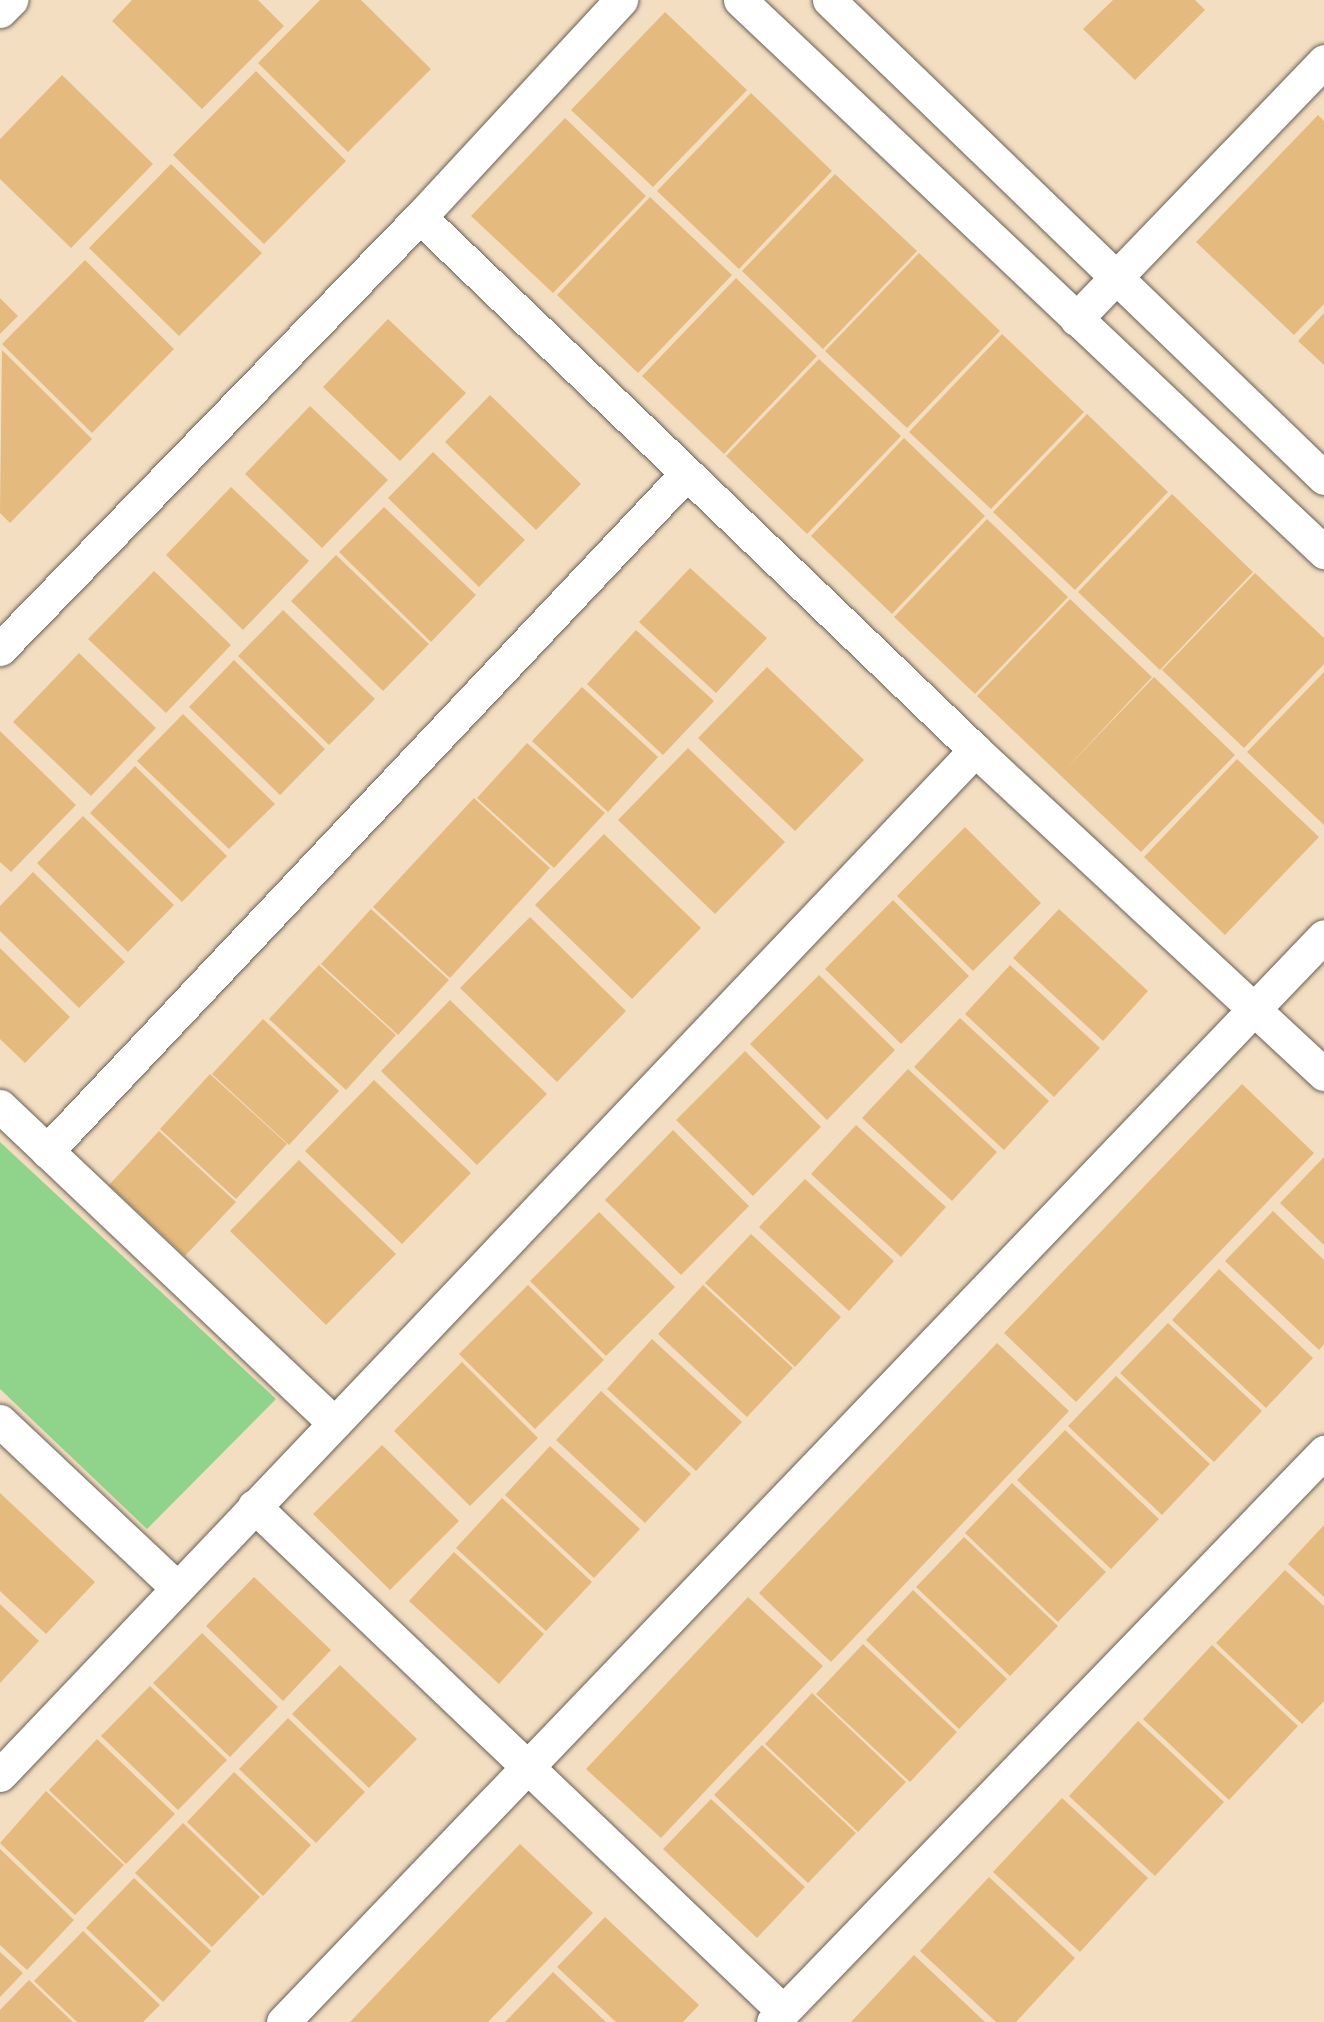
<!DOCTYPE html>
<style>
body{margin:0}
#map{position:relative;width:1324px;height:2022px;overflow:hidden;background:#f4dec2;font-family:Caveat,sans-serif}
div>[style]{position:absolute}
.green>*{inset:0;background:#90d38b}
.building>*{inset:0;background:#e5ba7e}
.roads{filter:drop-shadow(0 0 2px #686056) drop-shadow(0 0 2px #686056)}
.minor>*{height:33px;margin:-16.5px;padding:0 16.5px;transform-origin:16.5px;border-radius:16.5px;background:#fff}
span{translate:-50% -50%;white-space:nowrap;text-align:center;line-height:1.15;-webkit-text-stroke:6px #fbf7ec;paint-order:stroke}
</style>
<div id="map">
<div class="green">
<i style="clip-path:polygon(0 1142px,276px 1399px,147px 1529px,0 1389px)"></i>
</div>
<div class="building">
<i style="clip-path:polygon(132px 0,258px 0,284px 26px,202px 109px,112px 21px)"></i>
<i style="clip-path:polygon(320px 0,361px 0,431px 69px,348px 152px,258px 63px)"></i>
<i style="clip-path:polygon(1113px 0,1195px 0,1205px 10px,1135px 80px,1083px 29px)"></i>
<i style="clip-path:polygon(665px 12px,747px 90px,653px 187px,571px 110px)"></i>
<i style="clip-path:polygon(256px 71px,346px 161px,264px 244px,173px 155px)"></i>
<i style="clip-path:polygon(62px 75px,153px 164px,71px 248px,0 179px,0 139px)"></i>
<i style="clip-path:polygon(751px 93px,832px 171px,739px 269px,657px 191px)"></i>
<i style="clip-path:polygon(1318px 115px,1324px 121px,1324px 304px,1294px 335px,1196px 242px)"></i>
<i style="clip-path:polygon(565px 118px,646px 196px,553px 293px,471px 216px)"></i>
<i style="clip-path:polygon(171px 164px,262px 253px,179px 336px,89px 248px)"></i>
<i style="clip-path:polygon(835px 174px,917px 251px,823px 349px,742px 271px)"></i>
<i style="clip-path:polygon(650px 197px,732px 275px,638px 373px,557px 295px)"></i>
<i style="clip-path:polygon(919px 253px,1000px 331px,907px 428px,825px 351px)"></i>
<i style="clip-path:polygon(85px 260px,174px 349px,92px 433px,2px 344px)"></i>
<i style="clip-path:polygon(736px 278px,817px 356px,724px 454px,642px 376px)"></i>
<i style="clip-path:polygon(0 298px,18px 316px,0 334px)"></i>
<i style="clip-path:polygon(1324px 313px,1324px 365px,1298px 341px)"></i>
<i style="clip-path:polygon(388px 319px,466px 393px,400px 461px,323px 387px)"></i>
<i style="clip-path:polygon(1002px 334px,1084px 412px,991px 509px,909px 432px)"></i>
<i style="clip-path:polygon(2px 350px,92px 439px,10px 523px,0 513px)"></i>
<i style="clip-path:polygon(819px 359px,901px 436px,807px 534px,726px 456px)"></i>
<i style="clip-path:polygon(490px 395px,581px 484px,536px 530px,445px 442px)"></i>
<i style="clip-path:polygon(310px 406px,388px 480px,322px 548px,245px 474px)"></i>
<i style="clip-path:polygon(1087px 414px,1168px 492px,1075px 590px,993px 512px)"></i>
<i style="clip-path:polygon(904px 438px,985px 516px,892px 614px,811px 536px)"></i>
<i style="clip-path:polygon(433px 452px,525px 540px,479px 587px,388px 498px)"></i>
<i style="clip-path:polygon(231px 487px,309px 561px,243px 630px,166px 555px)"></i>
<i style="clip-path:polygon(1172px 494px,1253px 572px,1160px 670px,1078px 592px)"></i>
<i style="clip-path:polygon(384px 507px,476px 595px,431px 642px,339px 552px)"></i>
<i style="clip-path:polygon(987px 519px,1068px 597px,975px 694px,894px 617px)"></i>
<i style="clip-path:polygon(336px 555px,429px 644px,383px 691px,291px 601px)"></i>
<i style="clip-path:polygon(690px 568px,767px 638px,716px 693px,639px 622px)"></i>
<i style="clip-path:polygon(154px 571px,231px 645px,166px 713px,88px 639px)"></i>
<i style="clip-path:polygon(1255px 573px,1324px 638px,1324px 664px,1244px 748px,1162px 670px)"></i>
<i style="clip-path:polygon(1070px 599px,1152px 677px,1062px 773px,1154px 677px,1235px 755px,1141px 852px,977px 696px)"></i>
<i style="clip-path:polygon(283px 610px,375px 699px,329px 745px,238px 656px)"></i>
<i style="clip-path:polygon(636px 630px,714px 701px,663px 755px,587px 684px)"></i>
<i style="clip-path:polygon(79px 653px,156px 728px,91px 796px,13px 722px)"></i>
<i style="clip-path:polygon(234px 660px,325px 749px,280px 795px,189px 707px)"></i>
<i style="clip-path:polygon(767px 667px,864px 760px,795px 831px,698px 738px)"></i>
<i style="clip-path:polygon(1324px 672px,1324px 825px,1247px 752px)"></i>
<i style="clip-path:polygon(582px 687px,658px 757px,608px 812px,532px 741px)"></i>
<i style="clip-path:polygon(183px 714px,275px 804px,229px 849px,137px 761px)"></i>
<i style="clip-path:polygon(0 731px,76px 805px,11px 872px,0 862px)"></i>
<i style="clip-path:polygon(527px 743px,605px 813px,554px 868px,477px 798px)"></i>
<i style="clip-path:polygon(688px 748px,785px 842px,715px 914px,618px 820px)"></i>
<i style="clip-path:polygon(1237px 759px,1319px 837px,1225px 935px,1144px 857px)"></i>
<i style="clip-path:polygon(135px 766px,227px 856px,182px 902px,90px 813px)"></i>
<i style="clip-path:polygon(474px 798px,550px 868px,450px 978px,373px 907px)"></i>
<i style="clip-path:polygon(83px 816px,174px 905px,128px 952px,37px 863px)"></i>
<i style="clip-path:polygon(965px 827px,1041px 903px,973px 971px,897px 896px)"></i>
<i style="clip-path:polygon(604px 834px,701px 928px,632px 999px,535px 905px)"></i>
<i style="clip-path:polygon(33px 872px,125px 962px,79px 1008px,0 931px,0 906px)"></i>
<i style="clip-path:polygon(893px 900px,969px 976px,901px 1044px,825px 969px)"></i>
<i style="clip-path:polygon(371px 909px,449px 980px,398px 1035px,321px 964px)"></i>
<i style="clip-path:polygon(1059px 909px,1148px 991px,1103px 1041px,1013px 958px)"></i>
<i style="clip-path:polygon(530px 917px,626px 1011px,557px 1082px,460px 988px)"></i>
<i style="clip-path:polygon(0 948px,70px 1017px,25px 1063px,0 1039px)"></i>
<i style="clip-path:polygon(319px 965px,396px 1035px,346px 1090px,269px 1019px)"></i>
<i style="clip-path:polygon(1010px 965px,1100px 1048px,1054px 1097px,965px 1014px)"></i>
<i style="clip-path:polygon(819px 975px,895px 1050px,827px 1120px,750px 1044px)"></i>
<i style="clip-path:polygon(450px 1000px,547px 1094px,477px 1165px,381px 1071px)"></i>
<i style="clip-path:polygon(960px 1018px,1049px 1101px,1004px 1150px,914px 1067px)"></i>
<i style="clip-path:polygon(263px 1019px,339px 1091px,289px 1145px,212px 1074px)"></i>
<i style="clip-path:polygon(745px 1051px,821px 1127px,753px 1196px,676px 1120px)"></i>
<i style="clip-path:polygon(908px 1069px,997px 1152px,952px 1201px,862px 1118px)"></i>
<i style="clip-path:polygon(210px 1074px,287px 1144px,236px 1199px,160px 1129px)"></i>
<i style="clip-path:polygon(374px 1080px,471px 1173px,402px 1244px,305px 1151px)"></i>
<i style="clip-path:polygon(1242px 1084px,1314px 1153px,1076px 1402px,1004px 1333px)"></i>
<i style="clip-path:polygon(856px 1125px,946px 1207px,901px 1257px,811px 1174px)"></i>
<i style="clip-path:polygon(673px 1130px,749px 1206px,681px 1275px,605px 1200px)"></i>
<i style="clip-path:polygon(159px 1131px,236px 1202px,185px 1256px,109px 1185px)"></i>
<i style="clip-path:polygon(1324px 1157px,1324px 1245px,1280px 1203px)"></i>
<i style="clip-path:polygon(299px 1160px,396px 1254px,326px 1325px,230px 1231px)"></i>
<i style="clip-path:polygon(805px 1179px,894px 1261px,849px 1311px,759px 1227px)"></i>
<i style="clip-path:polygon(1273px 1211px,1324px 1260px,1324px 1344px,1319px 1350px,1225px 1261px)"></i>
<i style="clip-path:polygon(599px 1212px,675px 1287px,606px 1356px,530px 1281px)"></i>
<i style="clip-path:polygon(751px 1234px,841px 1317px,795px 1367px,705px 1283px)"></i>
<i style="clip-path:polygon(1219px 1269px,1313px 1358px,1266px 1408px,1172px 1320px)"></i>
<i style="clip-path:polygon(528px 1285px,604px 1360px,535px 1429px,459px 1354px)"></i>
<i style="clip-path:polygon(703px 1285px,793px 1368px,747px 1417px,658px 1334px)"></i>
<i style="clip-path:polygon(1168px 1323px,1262px 1411px,1214px 1462px,1120px 1373px)"></i>
<i style="clip-path:polygon(652px 1339px,742px 1422px,696px 1471px,607px 1389px)"></i>
<i style="clip-path:polygon(997px 1343px,1069px 1411px,831px 1662px,759px 1593px)"></i>
<i style="clip-path:polygon(462px 1362px,538px 1438px,470px 1506px,394px 1431px)"></i>
<i style="clip-path:polygon(1116px 1376px,1210px 1464px,1162px 1515px,1068px 1426px)"></i>
<i style="clip-path:polygon(601px 1391px,691px 1474px,645px 1523px,556px 1440px)"></i>
<i style="clip-path:polygon(1065px 1430px,1159px 1519px,1111px 1569px,1017px 1480px)"></i>
<i style="clip-path:polygon(382px 1445px,459px 1521px,390px 1590px,313px 1514px)"></i>
<i style="clip-path:polygon(550px 1446px,640px 1529px,594px 1578px,505px 1495px)"></i>
<i style="clip-path:polygon(1012px 1483px,1106px 1572px,1058px 1622px,965px 1533px)"></i>
<i style="clip-path:polygon(0 1493px,95px 1582px,46px 1634px,0 1591px)"></i>
<i style="clip-path:polygon(502px 1498px,592px 1582px,546px 1631px,456px 1548px)"></i>
<i style="clip-path:polygon(1324px 1525px,1324px 1597px,1288px 1564px)"></i>
<i style="clip-path:polygon(964px 1537px,1058px 1626px,1010px 1676px,916px 1587px)"></i>
<i style="clip-path:polygon(454px 1552px,544px 1634px,499px 1684px,409px 1601px)"></i>
<i style="clip-path:polygon(1285px 1570px,1324px 1606px,1324px 1701px,1302px 1724px,1216px 1643px)"></i>
<i style="clip-path:polygon(254px 1577px,331px 1650px,283px 1701px,206px 1626px)"></i>
<i style="clip-path:polygon(913px 1590px,1007px 1679px,959px 1729px,866px 1640px)"></i>
<i style="clip-path:polygon(748px 1597px,823px 1666px,661px 1838px,586px 1769px)"></i>
<i style="clip-path:polygon(0 1604px,39px 1641px,0 1683px)"></i>
<i style="clip-path:polygon(202px 1633px,278px 1707px,230px 1757px,153px 1683px)"></i>
<i style="clip-path:polygon(863px 1644px,957px 1732px,910px 1782px,816px 1694px)"></i>
<i style="clip-path:polygon(1212px 1645px,1298px 1726px,1229px 1800px,1143px 1719px)"></i>
<i style="clip-path:polygon(340px 1665px,417px 1739px,369px 1788px,292px 1714px)"></i>
<i style="clip-path:polygon(150px 1686px,227px 1760px,178px 1810px,101px 1736px)"></i>
<i style="clip-path:polygon(812px 1693px,906px 1782px,858px 1832px,765px 1744px)"></i>
<i style="clip-path:polygon(288px 1718px,365px 1792px,316px 1843px,239px 1769px)"></i>
<i style="clip-path:polygon(1138px 1721px,1224px 1802px,1155px 1876px,1069px 1796px)"></i>
<i style="clip-path:polygon(97px 1739px,175px 1814px,126px 1864px,49px 1790px)"></i>
<i style="clip-path:polygon(762px 1745px,856px 1833px,808px 1883px,714px 1795px)"></i>
<i style="clip-path:polygon(234px 1772px,311px 1845px,263px 1896px,187px 1822px)"></i>
<i style="clip-path:polygon(46px 1791px,124px 1865px,75px 1915px,0 1843px)"></i>
<i style="clip-path:polygon(1062px 1798px,1148px 1878px,1080px 1952px,993px 1872px)"></i>
<i style="clip-path:polygon(711px 1799px,805px 1887px,757px 1938px,663px 1849px)"></i>
<i style="clip-path:polygon(183px 1823px,260px 1897px,212px 1947px,135px 1873px)"></i>
<i style="clip-path:polygon(520px 1844px,593px 1913px,488px 2022px,350px 2022px)"></i>
<i style="clip-path:polygon(0 1849px,74px 1920px,27px 1970px,0 1945px)"></i>
<i style="clip-path:polygon(989px 1877px,1075px 1958px,1016px 2022px,996px 2022px,920px 1951px)"></i>
<i style="clip-path:polygon(134px 1878px,211px 1951px,163px 2002px,86px 1928px)"></i>
<i style="clip-path:polygon(605px 1917px,699px 2005px,683px 2022px,616px 2022px,557px 1967px)"></i>
<i style="clip-path:polygon(83px 1931px,160px 2005px,143px 2022px,77px 2022px,34px 1981px)"></i>
<i style="clip-path:polygon(0 1952px,23px 1973px,0 1997px)"></i>
<i style="clip-path:polygon(914px 1955px,985px 2022px,851px 2022px)"></i>
<i style="clip-path:polygon(553px 1972px,606px 2022px,505px 2022px)"></i>
<i style="clip-path:polygon(29px 1980px,73px 2022px,0 2022px,0 2010px)"></i>
</div>
<div class="roads">
<div class="minor">
<i style="left:740px;top:0;width:804px;rotate:43.39deg"></i>
<i style="left:829px;top:0;width:688px;rotate:44deg"></i>
<i style="left:0;top:11px;width:16px;rotate:-45deg"></i>
<i style="left:420px;top:217px;width:769px;rotate:43.84deg"></i>
<i style="left:975px;top:750px;width:476px;rotate:42.9deg"></i>
<i style="left:1076px;top:319px;width:358px;rotate:-46.1deg"></i>
<i style="left:0;top:649px;width:603px;rotate:-45.81deg"></i>
<i style="left:420px;top:217px;width:296px;rotate:-47.2deg"></i>
<i style="left:0;top:1106px;width:459px;rotate:43.5deg"></i>
<i style="left:47px;top:1151px;width:932px;rotate:-46.65deg"></i>
<i style="left:0;top:1421px;width:243px;rotate:43.3deg"></i>
<i style="left:254px;top:1506px;width:731px;rotate:43.67deg"></i>
<i style="left:0;top:1775px;width:1415px;rotate:-46.43deg"></i>
<i style="left:283px;top:2022px;width:1504px;rotate:-46.21deg"></i>
<i style="left:773px;top:2022px;width:793px;rotate:-45.97deg"></i>
</div>
</div>
</div>
